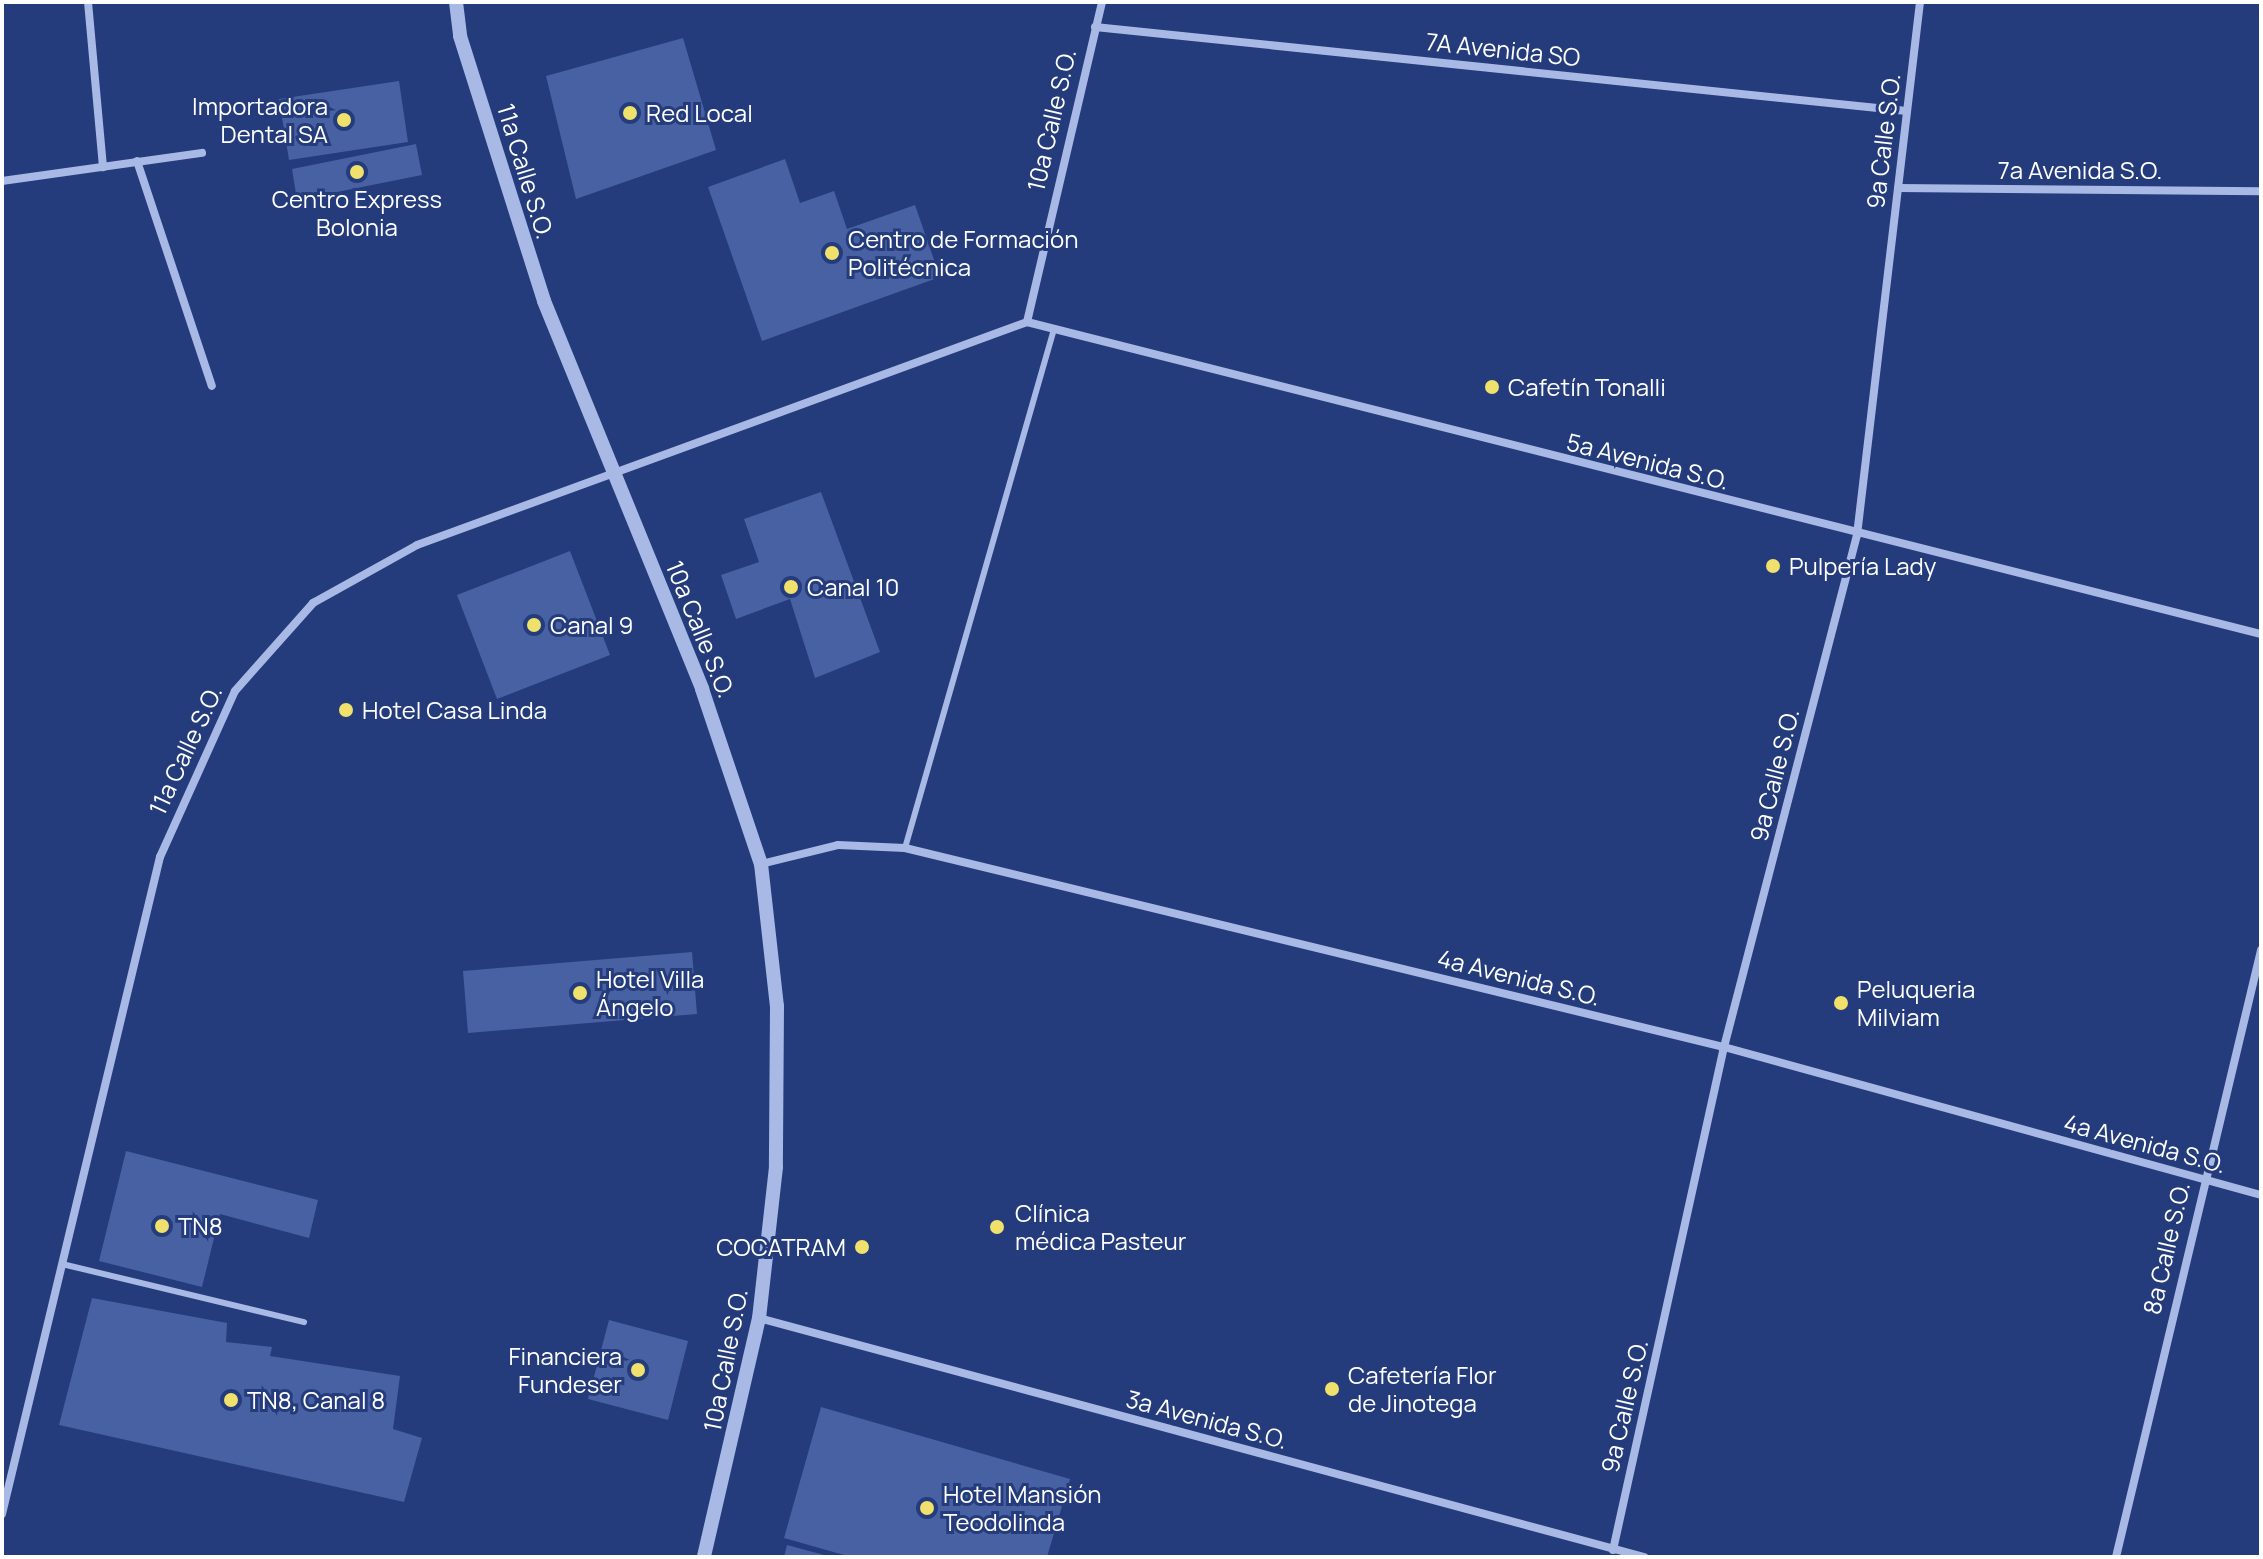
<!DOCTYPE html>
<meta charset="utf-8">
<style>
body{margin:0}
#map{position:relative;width:2263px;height:1559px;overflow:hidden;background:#243b7c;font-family:Manrope,sans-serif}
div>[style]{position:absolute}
.building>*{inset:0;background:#4861a3}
.service>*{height:6px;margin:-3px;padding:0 3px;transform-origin:3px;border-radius:3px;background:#a8b9e5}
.minor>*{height:8px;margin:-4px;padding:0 4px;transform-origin:4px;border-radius:4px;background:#a8b9e5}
.tertiary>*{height:14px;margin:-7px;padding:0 7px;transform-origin:7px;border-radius:7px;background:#a8b9e5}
.dots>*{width:22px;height:22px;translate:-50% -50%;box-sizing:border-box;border:4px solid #243b7c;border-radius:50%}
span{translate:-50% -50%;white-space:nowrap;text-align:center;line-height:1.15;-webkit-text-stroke:6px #243b7c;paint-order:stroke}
.street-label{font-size:24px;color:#fff}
.poi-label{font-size:24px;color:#fff}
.right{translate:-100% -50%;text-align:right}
.left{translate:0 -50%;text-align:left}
.frame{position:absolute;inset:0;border:4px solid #fff;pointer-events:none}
</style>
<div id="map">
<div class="building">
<i style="clip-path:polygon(683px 38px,716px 150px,576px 199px,546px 76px)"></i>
<i style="clip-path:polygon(399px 81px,408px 142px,289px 160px,279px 99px)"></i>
<i style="clip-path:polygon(416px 144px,422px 175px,297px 200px,292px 169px)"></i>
<i style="clip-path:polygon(785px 159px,800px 203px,834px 191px,847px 229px,915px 205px,940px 277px,762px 341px,708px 187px)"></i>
<i style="clip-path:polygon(821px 492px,880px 652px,815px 678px,790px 599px,736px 619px,721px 575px,759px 562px,744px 519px)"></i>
<i style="clip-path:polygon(570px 551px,610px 655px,497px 699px,457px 595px)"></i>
<i style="clip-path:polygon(692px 952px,697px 1014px,468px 1033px,463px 971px)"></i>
<i style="clip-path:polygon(126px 1151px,318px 1200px,309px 1238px,220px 1214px,202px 1287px,99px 1261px)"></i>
<i style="clip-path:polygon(92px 1298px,227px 1323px,226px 1342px,272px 1347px,270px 1356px,400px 1376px,393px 1429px,422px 1438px,404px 1502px,59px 1425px)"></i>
<i style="clip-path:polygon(609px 1320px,688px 1341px,668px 1420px,588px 1399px)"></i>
<i style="clip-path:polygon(821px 1407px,1070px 1479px,1047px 1557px,851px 1557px,784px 1538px)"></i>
<i style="clip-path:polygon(787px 1545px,828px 1556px,828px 1557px,784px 1557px)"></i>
</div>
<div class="service">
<i style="left:905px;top:848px;width:540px;rotate:-73.98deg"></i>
<i style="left:62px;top:1264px;width:249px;rotate:13.5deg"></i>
</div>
<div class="minor">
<i style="left:88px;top:2px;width:166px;rotate:84.8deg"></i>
<i style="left:1095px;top:27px;width:816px;rotate:5.91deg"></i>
<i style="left:137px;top:161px;width:237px;rotate:71.6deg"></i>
<i style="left:2px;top:181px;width:202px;rotate:-8deg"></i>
<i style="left:1898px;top:188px;width:363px;rotate:0.5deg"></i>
<i style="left:1027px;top:322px;width:1273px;rotate:14.19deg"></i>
<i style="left:1027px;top:322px;width:329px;rotate:-76.8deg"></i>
<i style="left:761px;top:864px;width:79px;rotate:-13.9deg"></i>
<i style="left:838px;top:845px;width:67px;rotate:2.6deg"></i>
<i style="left:905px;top:848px;width:843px;rotate:13.66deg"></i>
<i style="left:1724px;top:1047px;width:557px;rotate:15.41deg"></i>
<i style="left:759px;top:1318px;width:917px;rotate:15.11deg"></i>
<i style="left:2px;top:1514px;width:676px;rotate:-76.48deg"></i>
<i style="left:160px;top:857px;width:182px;rotate:-65.7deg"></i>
<i style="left:235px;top:691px;width:118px;rotate:-48.4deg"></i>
<i style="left:313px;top:603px;width:119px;rotate:-29.1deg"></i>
<i style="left:417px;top:545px;width:649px;rotate:-20.08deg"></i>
<i style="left:1613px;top:1550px;width:515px;rotate:-77.56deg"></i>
<i style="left:1724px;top:1047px;width:529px;rotate:-75.44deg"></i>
<i style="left:1857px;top:535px;width:537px;rotate:-83.26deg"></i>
<i style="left:2116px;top:1557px;width:624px;rotate:-76.56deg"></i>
</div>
<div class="tertiary">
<i style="left:456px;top:2px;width:34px;rotate:83deg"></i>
<i style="left:460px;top:36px;width:278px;rotate:72.4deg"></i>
<i style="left:544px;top:301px;width:419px;rotate:67.8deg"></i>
<i style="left:702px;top:689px;width:185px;rotate:71.4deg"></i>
<i style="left:761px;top:864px;width:143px;rotate:83.6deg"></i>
<i style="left:777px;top:1006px;width:161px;rotate:90.4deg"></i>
<i style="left:776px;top:1167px;width:152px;rotate:96.4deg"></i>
<i style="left:759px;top:1318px;width:245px;rotate:103deg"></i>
</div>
<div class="dots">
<i style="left:630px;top:113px;background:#efe16c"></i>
<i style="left:344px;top:120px;background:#efe16c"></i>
<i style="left:357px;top:172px;background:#efe16c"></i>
<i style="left:832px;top:253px;background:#efe16c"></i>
<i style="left:1492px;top:387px;background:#efe16c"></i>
<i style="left:1773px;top:566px;background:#efe16c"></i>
<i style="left:791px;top:587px;background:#efe16c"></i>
<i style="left:534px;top:625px;background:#efe16c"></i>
<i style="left:346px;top:710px;background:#efe16c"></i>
<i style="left:580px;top:993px;background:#efe16c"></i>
<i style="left:1841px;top:1003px;background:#efe16c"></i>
<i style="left:162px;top:1226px;background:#efe16c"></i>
<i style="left:997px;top:1227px;background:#efe16c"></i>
<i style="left:862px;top:1247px;background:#efe16c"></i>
<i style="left:638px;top:1370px;background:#efe16c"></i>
<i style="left:1332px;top:1389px;background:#efe16c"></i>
<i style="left:231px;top:1400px;background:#efe16c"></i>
<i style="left:927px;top:1508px;background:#efe16c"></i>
</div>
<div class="street-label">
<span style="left:1503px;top:49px;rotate:6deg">7A Avenida SO</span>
<span style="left:1051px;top:120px;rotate:-77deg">10a Calle S.O.</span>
<span style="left:1883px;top:141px;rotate:-83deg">9a Calle S.O.</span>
<span style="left:2080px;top:170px">7a Avenida S.O.</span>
<span style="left:526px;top:171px;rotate:73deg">11a Calle S.O.</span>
<span style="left:1648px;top:461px;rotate:14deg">5a Avenida S.O.</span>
<span style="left:701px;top:629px;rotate:68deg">10a Calle S.O.</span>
<span style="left:185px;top:750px;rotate:-65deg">11a Calle S.O.</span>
<span style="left:1774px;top:775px;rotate:-76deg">9a Calle S.O.</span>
<span style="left:1519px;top:977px;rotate:14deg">4a Avenida S.O.</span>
<span style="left:2145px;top:1143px;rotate:15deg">4a Avenida S.O.</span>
<span style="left:2166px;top:1248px;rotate:-77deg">8a Calle S.O.</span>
<span style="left:725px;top:1360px;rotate:-79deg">10a Calle S.O.</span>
<span style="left:1624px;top:1406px;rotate:-77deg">9a Calle S.O.</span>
<span style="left:1207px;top:1419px;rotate:15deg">3a Avenida S.O.</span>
</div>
<div class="poi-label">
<span class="right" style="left:328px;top:120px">Importadora<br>Dental SA</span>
<span class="left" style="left:646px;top:113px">Red Local</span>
<span style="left:357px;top:213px">Centro Express<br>Bolonia</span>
<span class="left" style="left:848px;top:253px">Centro de Formación<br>Politécnica</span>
<span class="left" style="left:1508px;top:387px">Cafetín Tonalli</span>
<span class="left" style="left:1789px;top:566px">Pulpería Lady</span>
<span class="left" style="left:807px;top:587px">Canal 10</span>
<span class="left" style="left:550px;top:625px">Canal 9</span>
<span class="left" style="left:362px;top:710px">Hotel Casa Linda</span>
<span class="left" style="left:596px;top:993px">Hotel Villa<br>Ángelo</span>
<span class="left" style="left:1857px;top:1003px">Peluqueria<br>Milviam</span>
<span class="left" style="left:1015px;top:1227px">Clínica<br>médica Pasteur</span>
<span class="left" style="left:178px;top:1226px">TN8</span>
<span class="right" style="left:846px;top:1247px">COCATRAM</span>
<span class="right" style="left:622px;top:1370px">Financiera<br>Fundeser</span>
<span class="left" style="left:1348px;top:1389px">Cafetería Flor<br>de Jinotega</span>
<span class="left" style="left:247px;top:1400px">TN8, Canal 8</span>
<span class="left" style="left:943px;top:1508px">Hotel Mansión<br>Teodolinda</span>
</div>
<div class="frame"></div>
</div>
